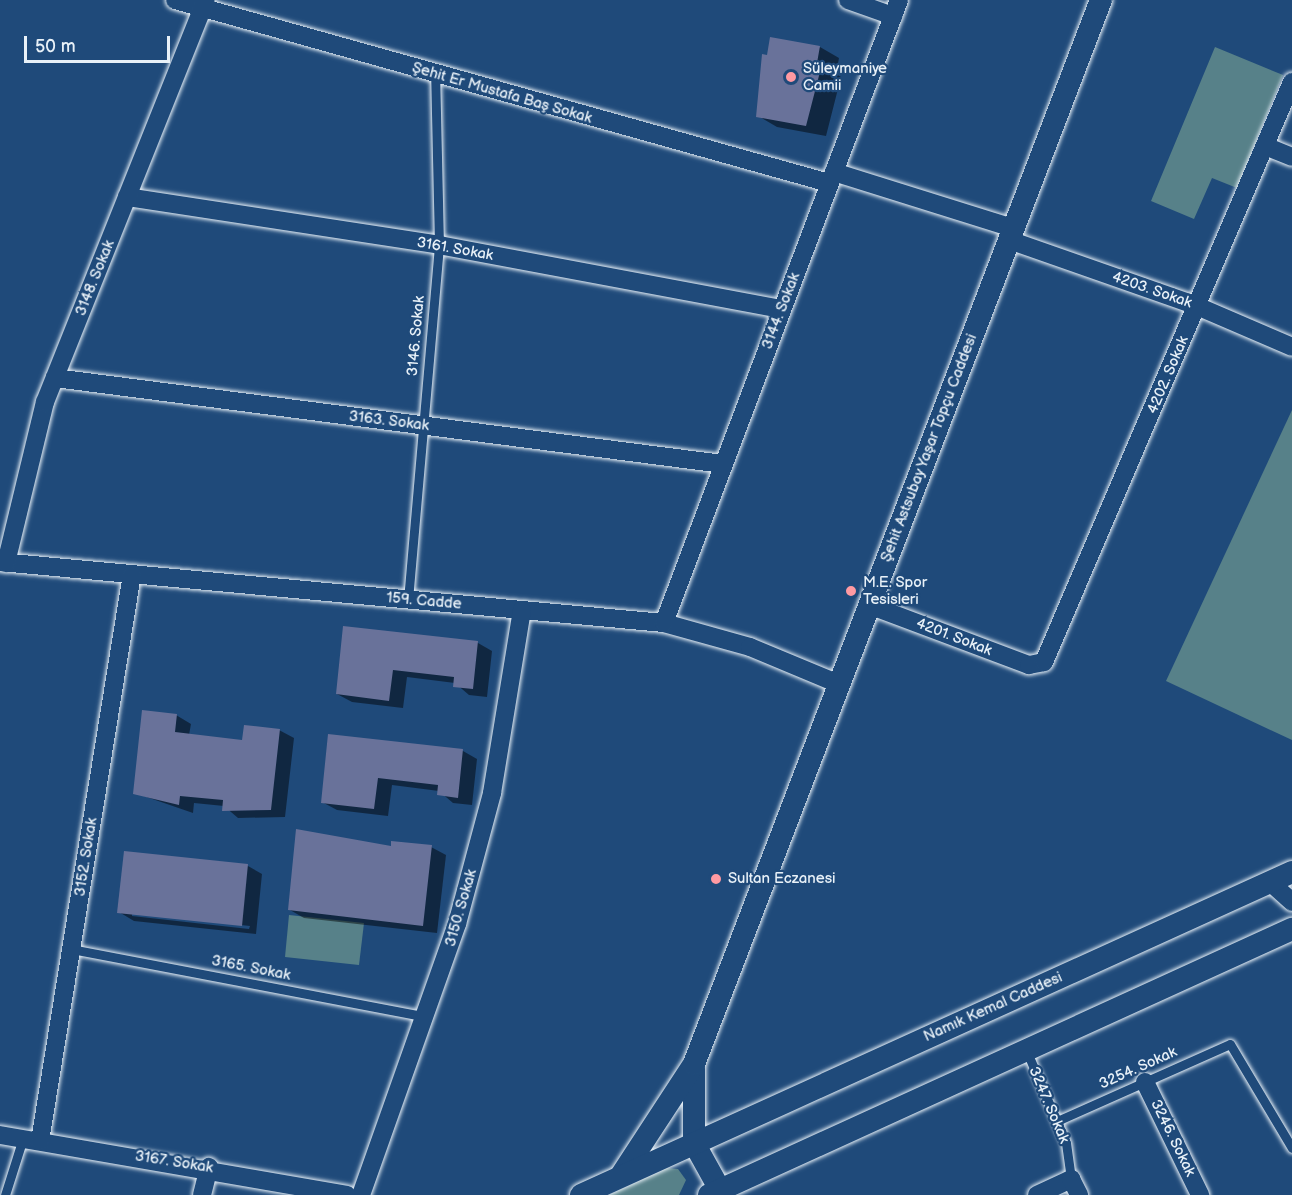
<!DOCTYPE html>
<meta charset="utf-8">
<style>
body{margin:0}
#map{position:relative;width:1292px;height:1195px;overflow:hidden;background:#1f4a7a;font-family:"Balsamiq Sans",sans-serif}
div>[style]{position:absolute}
.green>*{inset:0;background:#578189}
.shadow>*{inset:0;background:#0007}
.building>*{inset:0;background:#69729a}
.roads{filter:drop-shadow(0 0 2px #e8f1f8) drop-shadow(0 0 2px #e8f1f8)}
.service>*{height:9px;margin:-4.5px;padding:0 4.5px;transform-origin:4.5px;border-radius:4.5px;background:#1f4a7a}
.minor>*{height:18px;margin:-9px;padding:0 9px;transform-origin:9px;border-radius:9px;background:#1f4a7a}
.tertiary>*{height:22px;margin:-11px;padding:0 11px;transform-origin:11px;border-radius:11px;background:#1f4a7a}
.dots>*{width:16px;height:16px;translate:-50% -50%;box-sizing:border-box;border:3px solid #1f4a7a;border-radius:50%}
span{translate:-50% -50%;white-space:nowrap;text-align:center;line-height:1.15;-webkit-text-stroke:4.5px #1f4a7a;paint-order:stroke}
.poi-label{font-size:15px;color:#e8f1f8}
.left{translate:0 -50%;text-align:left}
.street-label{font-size:15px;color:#e8f1f8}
.scale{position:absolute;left:24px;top:36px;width:146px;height:27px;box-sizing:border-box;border:3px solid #e8f1f8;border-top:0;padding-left:8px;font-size:18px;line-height:21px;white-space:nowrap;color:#e8f1f8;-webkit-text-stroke:4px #1f4a7a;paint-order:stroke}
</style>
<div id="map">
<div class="green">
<i style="clip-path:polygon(1215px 47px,1283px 75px,1237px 188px,1212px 178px,1194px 219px,1151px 201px)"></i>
<i style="clip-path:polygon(1292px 410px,1292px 740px,1166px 681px)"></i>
<i style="clip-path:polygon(289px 915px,364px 923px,359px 965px,285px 957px)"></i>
<i style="clip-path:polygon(666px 1168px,678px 1169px,686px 1180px,679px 1195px,609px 1195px)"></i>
</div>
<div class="shadow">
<i style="clip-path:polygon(820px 47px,839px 58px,836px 74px,841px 77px,826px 136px,777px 127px,758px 116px)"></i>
<i style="clip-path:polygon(345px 627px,478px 643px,492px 651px,487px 697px,469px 695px,455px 683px,407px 677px,403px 708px,352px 702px,337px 694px)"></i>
<i style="clip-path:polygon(176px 715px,191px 724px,189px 735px,244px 742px,279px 730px,294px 738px,285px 817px,238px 818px,224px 806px,194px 803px,193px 813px,135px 793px)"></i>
<i style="clip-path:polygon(330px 736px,463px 751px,477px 759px,472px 805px,453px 803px,439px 791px,392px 785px,388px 816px,337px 810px,322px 802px)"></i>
<i style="clip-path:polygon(431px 847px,446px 855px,437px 933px,304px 918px,290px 910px,392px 848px)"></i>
<i style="clip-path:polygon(evenodd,248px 866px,262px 874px,256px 934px,134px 921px,119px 912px,248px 866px,132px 913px,250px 926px,249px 929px,132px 916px,132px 913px)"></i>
</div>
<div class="building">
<i style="clip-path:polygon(770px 37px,820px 46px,817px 63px,822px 64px,806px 126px,756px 117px,762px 54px,767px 55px)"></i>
<i style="clip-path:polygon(343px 626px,478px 641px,473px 689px,453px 687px,454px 677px,393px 670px,389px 701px,336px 694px)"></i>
<i style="clip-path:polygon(142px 710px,177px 714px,175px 732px,242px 740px,244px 725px,280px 729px,271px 810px,222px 811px,223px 800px,180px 796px,179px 805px,133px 794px)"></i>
<i style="clip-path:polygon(328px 734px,463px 749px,458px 798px,437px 795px,438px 785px,378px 778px,374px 809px,321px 803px)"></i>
<i style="clip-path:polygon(296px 829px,391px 846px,391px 841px,432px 845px,423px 926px,288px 910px)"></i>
<i style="clip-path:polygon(124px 851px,248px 864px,242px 926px,117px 913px)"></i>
</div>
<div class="roads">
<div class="service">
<i style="left:408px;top:600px;width:356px;rotate:-85deg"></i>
<i style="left:439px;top:245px;width:171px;rotate:-91.3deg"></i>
<i style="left:71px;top:949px;width:361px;rotate:10.8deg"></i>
<i style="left:1027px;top:1052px;width:99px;rotate:66.8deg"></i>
<i style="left:1066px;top:1143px;width:36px;rotate:82deg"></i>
<i style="left:1057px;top:1121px;width:189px;rotate:-24deg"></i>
<i style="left:1230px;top:1044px;width:121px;rotate:59.2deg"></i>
<i style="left:5px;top:1195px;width:60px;rotate:-72.5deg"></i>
</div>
<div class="minor">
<i style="left:175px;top:0;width:679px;rotate:15.63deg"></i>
<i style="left:848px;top:0;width:48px;rotate:19.6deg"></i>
<i style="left:1265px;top:146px;width:29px;rotate:22deg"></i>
<i style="left:834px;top:172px;width:188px;rotate:17.4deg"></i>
<i style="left:127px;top:197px;width:316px;rotate:8.7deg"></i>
<i style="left:439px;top:245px;width:349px;rotate:10.6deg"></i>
<i style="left:1009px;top:240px;width:199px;rotate:19.3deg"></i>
<i style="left:1197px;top:306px;width:103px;rotate:23.3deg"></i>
<i style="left:55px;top:378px;width:674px;rotate:7.34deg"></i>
<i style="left:0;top:562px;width:667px;rotate:5.25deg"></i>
<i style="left:664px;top:623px;width:89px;rotate:15.6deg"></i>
<i style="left:750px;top:647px;width:96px;rotate:22.6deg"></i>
<i style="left:6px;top:563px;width:166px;rotate:-76.4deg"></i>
<i style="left:45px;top:402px;width:433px;rotate:-68.2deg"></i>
<i style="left:869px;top:605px;width:171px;rotate:20.6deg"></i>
<i style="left:1029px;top:665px;width:15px;rotate:-11deg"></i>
<i style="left:1044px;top:662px;width:631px;rotate:-66.85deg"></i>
<i style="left:664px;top:623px;width:666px;rotate:-69.33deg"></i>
<i style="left:1270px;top:882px;width:30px;rotate:42deg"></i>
<i style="left:1145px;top:1082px;width:126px;rotate:64deg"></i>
<i style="left:0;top:1135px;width:352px;rotate:9.8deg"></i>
<i style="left:40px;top:1141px;width:574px;rotate:-80.78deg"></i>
<i style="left:202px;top:1195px;width:29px;rotate:-76deg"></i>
<i style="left:361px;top:1195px;width:288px;rotate:-70.5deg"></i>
<i style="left:457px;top:924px;width:136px;rotate:-75deg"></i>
<i style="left:492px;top:793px;width:185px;rotate:-80.7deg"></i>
<i style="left:1037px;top:1195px;width:38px;rotate:-25deg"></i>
<i style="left:1071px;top:1179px;width:18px;rotate:63deg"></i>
</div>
<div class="tertiary">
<i style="left:694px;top:1069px;width:74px;rotate:90deg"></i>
<i style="left:694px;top:1143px;width:54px;rotate:61deg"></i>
<i style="left:622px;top:1174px;width:131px;rotate:-56.8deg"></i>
<i style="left:694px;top:1064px;width:1139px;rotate:-69.07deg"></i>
<i style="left:581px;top:1195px;width:781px;rotate:-24.43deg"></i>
<i style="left:709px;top:1195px;width:641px;rotate:-24.53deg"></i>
</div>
</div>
<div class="dots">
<i style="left:791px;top:77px;background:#ff9aa2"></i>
<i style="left:851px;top:591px;background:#ff9aa2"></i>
<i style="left:716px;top:879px;background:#ff9aa2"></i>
</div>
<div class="poi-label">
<span class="left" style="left:803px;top:77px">Süleymaniye<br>Camii</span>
<span class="left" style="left:863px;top:591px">M.E. Spor<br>Tesisleri</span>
<span class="left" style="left:728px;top:879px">Sultan Eczanesi</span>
</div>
<div class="street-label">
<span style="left:502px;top:93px;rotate:16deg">Şehit Er Mustafa Baş Sokak</span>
<span style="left:455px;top:249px;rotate:10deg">3161. Sokak</span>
<span style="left:95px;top:278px;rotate:-68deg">3148. Sokak</span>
<span style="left:1152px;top:290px;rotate:19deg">4203. Sokak</span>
<span style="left:781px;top:311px;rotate:-69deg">3144. Sokak</span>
<span style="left:416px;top:336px;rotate:-85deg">3146. Sokak</span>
<span style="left:1168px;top:375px;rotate:-67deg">4202. Sokak</span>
<span style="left:389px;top:421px;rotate:7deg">3163. Sokak</span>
<span style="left:929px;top:448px;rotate:-69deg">Şehit Astsubay Yaşar Topçu Caddesi</span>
<span style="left:424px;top:601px;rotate:5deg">159. Cadde</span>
<span style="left:954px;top:637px;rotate:21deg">4201. Sokak</span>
<span style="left:86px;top:857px;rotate:-81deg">3152. Sokak</span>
<span style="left:461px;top:908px;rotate:-74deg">3150. Sokak</span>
<span style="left:251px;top:968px;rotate:11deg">3165. Sokak</span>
<span style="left:993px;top:1007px;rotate:-24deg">Namık Kemal Caddesi</span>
<span style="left:1138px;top:1068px;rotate:-24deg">3254. Sokak</span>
<span style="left:1049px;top:1105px;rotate:67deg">3247. Sokak</span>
<span style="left:1173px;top:1138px;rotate:64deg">3246. Sokak</span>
<span style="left:174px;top:1162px;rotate:9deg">3167. Sokak</span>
</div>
<div class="scale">50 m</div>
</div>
